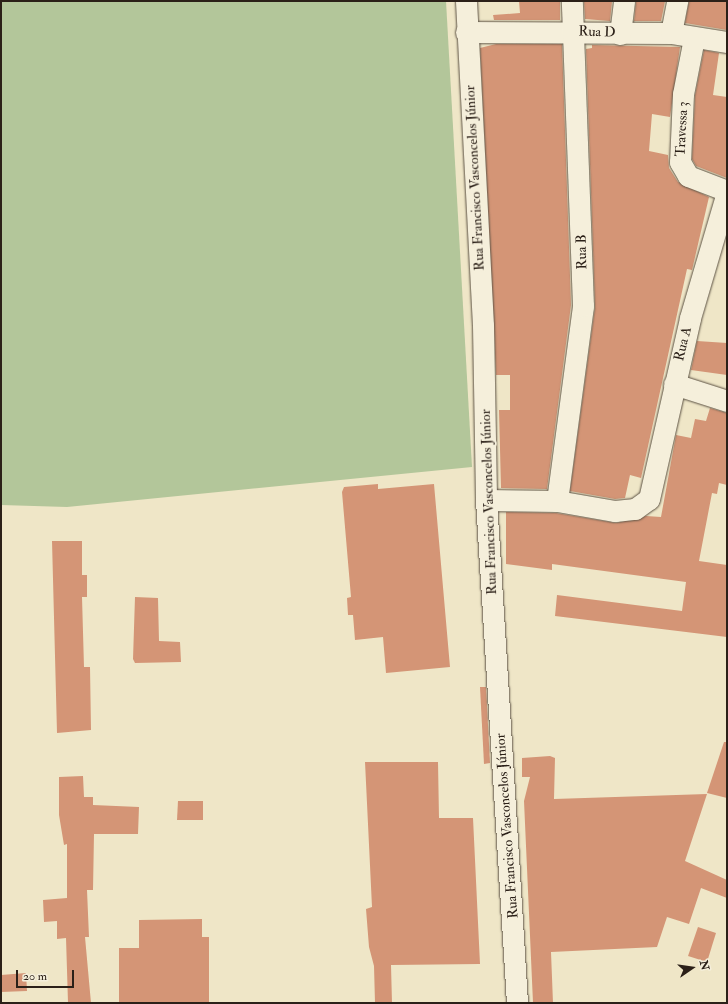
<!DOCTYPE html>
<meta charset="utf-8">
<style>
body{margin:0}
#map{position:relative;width:728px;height:1004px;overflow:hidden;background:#efe6c7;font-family:"IM FELL Double Pica",serif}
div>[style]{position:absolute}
.green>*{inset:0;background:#b3c69a}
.building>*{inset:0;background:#d49576}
.roads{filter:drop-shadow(0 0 1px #5c5244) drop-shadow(0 0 1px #5c5244)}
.street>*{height:21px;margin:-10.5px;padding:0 10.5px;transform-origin:10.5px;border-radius:10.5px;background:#f5efdb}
span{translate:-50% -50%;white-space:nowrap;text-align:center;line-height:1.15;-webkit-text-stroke:4px #f5efdb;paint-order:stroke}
.street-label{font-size:14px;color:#2b2018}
.frame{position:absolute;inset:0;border:2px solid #2b2018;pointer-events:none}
.north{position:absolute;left:672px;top:948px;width:40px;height:40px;-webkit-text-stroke:3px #f5efdb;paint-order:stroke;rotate:77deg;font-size:11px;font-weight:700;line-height:16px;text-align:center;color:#2b2018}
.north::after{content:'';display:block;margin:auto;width:14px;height:18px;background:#2b2018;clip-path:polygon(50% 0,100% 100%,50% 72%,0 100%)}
.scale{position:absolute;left:16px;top:970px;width:58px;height:18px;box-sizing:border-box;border:2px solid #2b2018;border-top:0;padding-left:5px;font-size:12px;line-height:14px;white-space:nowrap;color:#2b2018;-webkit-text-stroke:3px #f5efdb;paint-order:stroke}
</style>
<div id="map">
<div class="green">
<i style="clip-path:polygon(1px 1px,446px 1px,472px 467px,67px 507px,1px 505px)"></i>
</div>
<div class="building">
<i style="clip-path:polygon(519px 1px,560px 1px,560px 20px,494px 20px,493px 15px,520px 13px)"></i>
<i style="clip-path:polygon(584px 1px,612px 1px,610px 21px,585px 19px)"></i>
<i style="clip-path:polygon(636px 1px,665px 1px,661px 21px,634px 21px)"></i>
<i style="clip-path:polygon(689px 1px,727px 1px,727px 30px,685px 23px)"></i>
<i style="clip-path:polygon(496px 44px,562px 44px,571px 305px,547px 489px,501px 488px,499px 410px,510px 410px,510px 375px,496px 375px,480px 48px)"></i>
<i style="clip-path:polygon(592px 45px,680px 47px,670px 117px,652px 114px,649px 151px,668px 155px,669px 168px,678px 182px,709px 197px,692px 270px,687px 269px,641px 478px,630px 475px,625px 498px,615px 499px,570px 491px,595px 307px,586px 49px,592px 48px)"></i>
<i style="clip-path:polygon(704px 50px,719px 53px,713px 95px,727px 97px,727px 178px,696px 166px,692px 159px,695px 95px)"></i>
<i style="clip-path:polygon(697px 341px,727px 343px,727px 375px,691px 370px)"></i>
<i style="clip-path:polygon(710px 408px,727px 413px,727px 485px,719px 483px,717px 494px,712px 493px,699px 561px,727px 565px,727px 637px,555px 616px,557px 595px,682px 611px,686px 582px,552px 564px,552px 570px,506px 564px,506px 512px,556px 513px,616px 523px,646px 516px,661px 517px,676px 435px,691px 438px,695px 419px,706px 421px)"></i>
<i style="clip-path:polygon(378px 484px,378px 489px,434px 484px,450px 667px,386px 673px,383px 637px,355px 640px,353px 615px,348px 615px,347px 598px,351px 597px,342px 492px,344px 487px)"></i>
<i style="clip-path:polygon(52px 541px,82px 541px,82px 575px,87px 575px,87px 597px,82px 597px,84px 667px,90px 667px,91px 730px,57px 733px)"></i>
<i style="clip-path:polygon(135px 597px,158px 598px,159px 641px,180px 642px,181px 662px,135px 663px,133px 659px)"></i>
<i style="clip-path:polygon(480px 687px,486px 687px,490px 763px,484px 764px)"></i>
<i style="clip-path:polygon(724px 742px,727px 742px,727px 798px,707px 793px)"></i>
<i style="clip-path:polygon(550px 756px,555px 758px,554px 799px,707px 794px,685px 861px,727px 880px,727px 898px,701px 888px,689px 924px,667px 917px,657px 947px,551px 952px,553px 1003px,533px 1003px,524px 801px,530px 777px,522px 777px,522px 758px)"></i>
<i style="clip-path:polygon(365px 762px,438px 762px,439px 818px,473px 818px,480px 964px,391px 965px,392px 1003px,375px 1003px,374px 966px,369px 947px,366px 909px,372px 907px)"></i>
<i style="clip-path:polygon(83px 776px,84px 797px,93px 797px,93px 805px,139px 807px,138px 834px,94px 834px,93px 890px,87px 890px,89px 937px,85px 937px,91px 1003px,68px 1003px,66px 938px,57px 939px,57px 921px,44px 922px,43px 900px,67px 898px,67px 844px,64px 845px,59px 815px,59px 777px)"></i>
<i style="clip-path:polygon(178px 801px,203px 801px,203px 820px,177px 820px)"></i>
<i style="clip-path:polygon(202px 919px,202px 937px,209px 937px,209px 1003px,119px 1003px,119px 948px,139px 948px,139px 920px)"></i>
<i style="clip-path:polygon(698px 927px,716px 933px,707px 962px,688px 956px)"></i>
<i style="clip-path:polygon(26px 973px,27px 991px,1px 992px,1px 975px)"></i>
</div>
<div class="roads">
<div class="street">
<i style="left:466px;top:1px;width:324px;rotate:87deg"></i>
<i style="left:483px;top:325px;width:175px;rotate:89deg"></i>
<i style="left:486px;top:500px;width:504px;rotate:86.47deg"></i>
<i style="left:466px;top:32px;width:205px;rotate:0.3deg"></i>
<i style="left:671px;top:33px;width:57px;rotate:9.1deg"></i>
<i style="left:671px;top:33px;width:33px;rotate:-79deg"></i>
<i style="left:620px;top:34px;width:33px;rotate:-83deg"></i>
<i style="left:694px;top:38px;width:57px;rotate:101.1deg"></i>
<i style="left:683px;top:94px;width:68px;rotate:92.5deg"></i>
<i style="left:680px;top:162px;width:16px;rotate:60deg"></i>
<i style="left:688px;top:176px;width:42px;rotate:21deg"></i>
<i style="left:674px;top:384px;width:56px;rotate:17.8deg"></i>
<i style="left:486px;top:500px;width:71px;rotate:0.8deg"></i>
<i style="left:557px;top:501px;width:59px;rotate:9.8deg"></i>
<i style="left:615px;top:511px;width:20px;rotate:-6deg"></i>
<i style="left:635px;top:509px;width:17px;rotate:-36deg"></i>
<i style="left:649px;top:499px;width:186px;rotate:-77.2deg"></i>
<i style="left:690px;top:318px;width:131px;rotate:-73.6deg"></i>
<i style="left:557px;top:501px;width:197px;rotate:-82.4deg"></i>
<i style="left:583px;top:306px;width:305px;rotate:-92.1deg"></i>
</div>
</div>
<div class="street-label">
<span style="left:597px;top:32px;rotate:2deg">Rua D</span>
<span style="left:682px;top:129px;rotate:-87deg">Travessa 3</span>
<span style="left:475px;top:178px;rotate:-93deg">Rua Francisco Vasconcelos Júnior</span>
<span style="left:582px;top:252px;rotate:-91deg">Rua B</span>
<span style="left:683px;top:344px;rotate:-76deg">Rua A</span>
<span style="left:489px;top:502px;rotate:-92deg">Rua Francisco Vasconcelos Júnior</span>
<span style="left:507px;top:826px;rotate:-94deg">Rua Francisco Vasconcelos Júnior</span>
</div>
<div class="frame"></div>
<div class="north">N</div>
<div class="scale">20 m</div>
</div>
